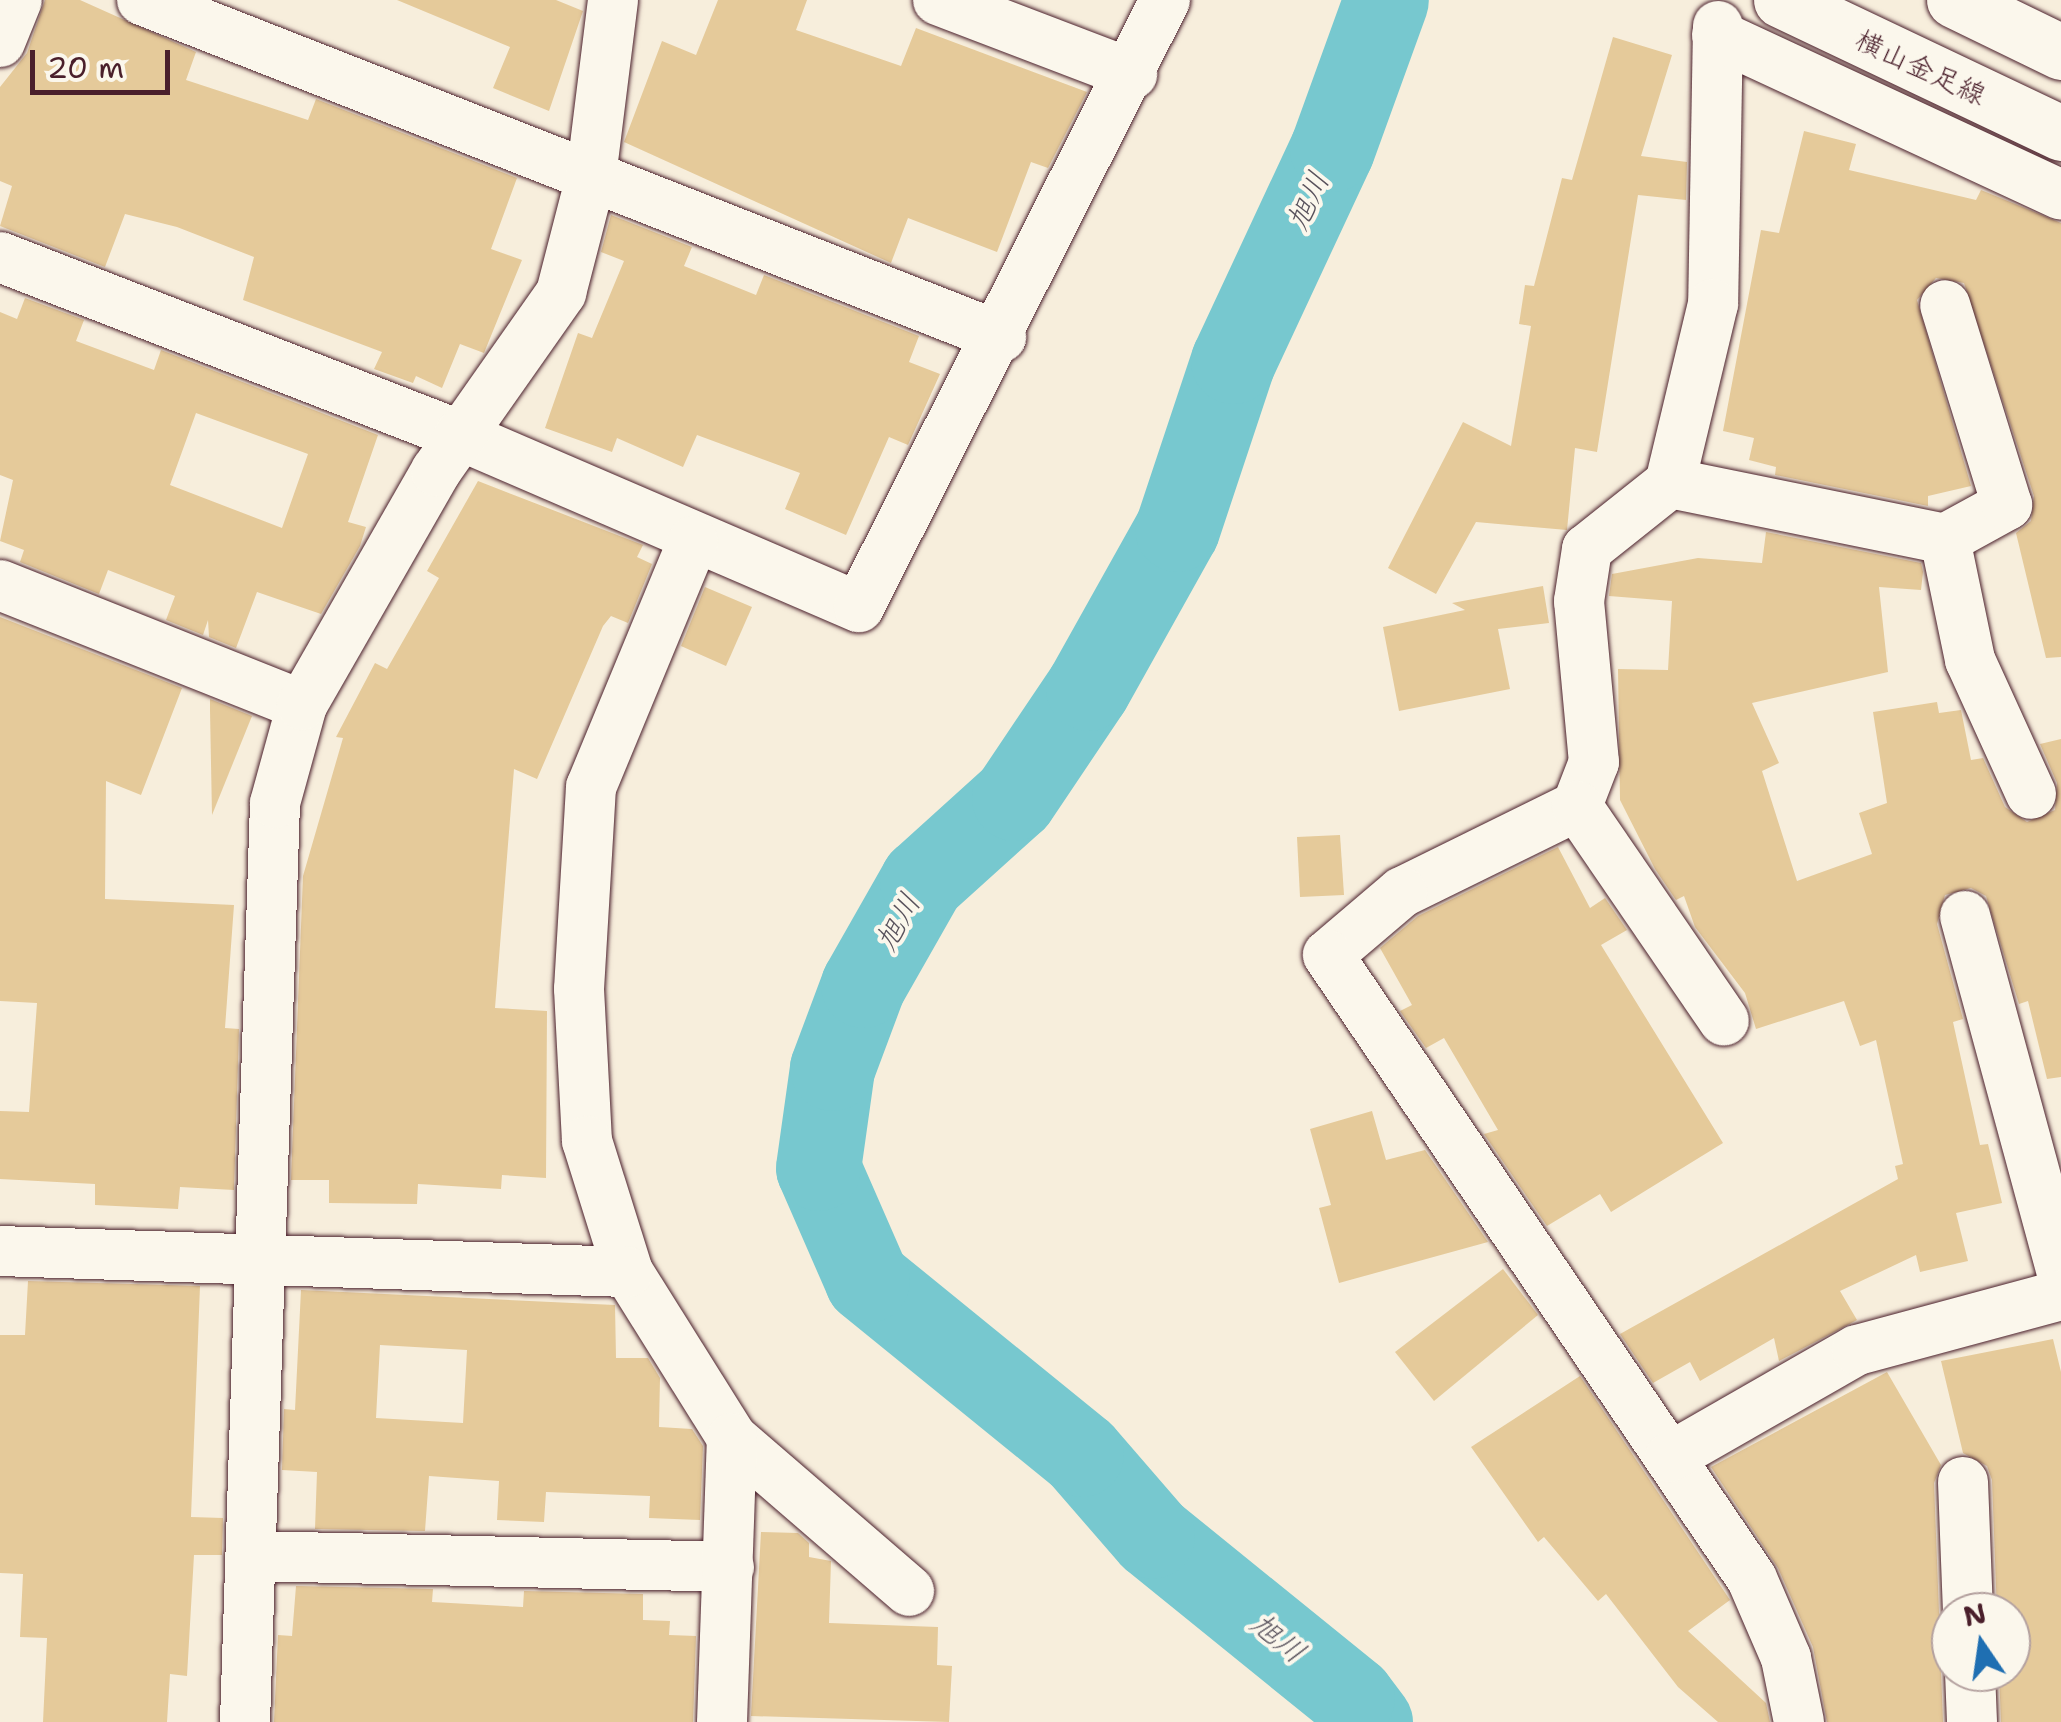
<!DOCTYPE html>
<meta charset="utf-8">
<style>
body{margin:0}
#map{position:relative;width:2061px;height:1722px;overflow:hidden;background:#f7eedc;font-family:"Shantell Sans","Klee One",sans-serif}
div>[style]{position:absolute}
.river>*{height:85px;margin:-42.5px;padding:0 42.5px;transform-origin:42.5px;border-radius:42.5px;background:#77c8cf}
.building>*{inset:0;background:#e5ca9a}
.roads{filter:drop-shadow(0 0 2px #4a1f2b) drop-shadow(0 0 2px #4a1f2b)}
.minor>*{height:50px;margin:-25px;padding:0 25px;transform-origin:25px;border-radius:25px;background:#fbf7ec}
.tertiary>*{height:55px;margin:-27.5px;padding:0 27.5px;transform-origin:27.5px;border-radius:27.5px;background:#fbf7ec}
span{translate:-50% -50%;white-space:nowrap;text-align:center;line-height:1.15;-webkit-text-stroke:8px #fbf7ec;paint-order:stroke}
.street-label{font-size:28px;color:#4a1f2b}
.water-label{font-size:30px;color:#58525c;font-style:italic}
.north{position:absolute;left:1931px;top:1592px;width:100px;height:100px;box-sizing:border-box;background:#fbf7ec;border:2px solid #b4a19f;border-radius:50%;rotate:347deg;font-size:28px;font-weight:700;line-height:40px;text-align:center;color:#4a1f2b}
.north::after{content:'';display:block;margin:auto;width:35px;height:45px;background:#1f6fb2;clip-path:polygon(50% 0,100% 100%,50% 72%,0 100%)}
.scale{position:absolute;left:30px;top:50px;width:140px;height:45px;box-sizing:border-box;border:5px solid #4a1f2b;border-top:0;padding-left:12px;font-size:30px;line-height:35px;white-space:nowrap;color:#4a1f2b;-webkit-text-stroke:8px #fbf7ec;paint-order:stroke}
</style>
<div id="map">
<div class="river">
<i style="left:1370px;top:1722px;width:30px;rotate:-127deg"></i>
<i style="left:1352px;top:1698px;width:257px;rotate:-141deg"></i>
<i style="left:1152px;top:1536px;width:108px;rotate:-130.9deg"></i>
<i style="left:1081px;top:1454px;width:276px;rotate:-140.9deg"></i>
<i style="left:867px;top:1280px;width:122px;rotate:-113.6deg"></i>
<i style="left:818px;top:1168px;width:101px;rotate:-82deg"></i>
<i style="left:832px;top:1068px;width:89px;rotate:-69.5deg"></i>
<i style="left:863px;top:985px;width:120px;rotate:-60.4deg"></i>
<i style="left:922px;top:881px;width:124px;rotate:-42.1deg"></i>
<i style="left:1014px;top:798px;width:133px;rotate:-56.1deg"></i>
<i style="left:1088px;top:688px;width:182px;rotate:-60.8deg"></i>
<i style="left:1177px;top:529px;width:177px;rotate:-71.6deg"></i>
<i style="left:1233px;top:361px;width:234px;rotate:-65deg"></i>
<i style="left:1332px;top:149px;width:158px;rotate:-70.1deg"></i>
</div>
<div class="building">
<i style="clip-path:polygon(45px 0,80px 0,196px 52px,186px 80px,308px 120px,316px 99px,517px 178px,491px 249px,522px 260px,484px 353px,460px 344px,442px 388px,416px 376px,413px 383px,374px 369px,382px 352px,243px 300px,254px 257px,177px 227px,125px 214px,105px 267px,0 226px,12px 186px,0 181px,0 87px,27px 53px)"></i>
<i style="clip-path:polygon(397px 0,556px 0,583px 11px,549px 111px,493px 88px,510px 47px)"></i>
<i style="clip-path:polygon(718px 0,807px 0,796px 30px,901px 66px,916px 28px,1087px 92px,1048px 168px,1031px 162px,997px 252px,908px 218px,891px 263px,624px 142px,662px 41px,696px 55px)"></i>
<i style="clip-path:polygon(1613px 37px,1672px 55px,1641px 156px,1687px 162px,1686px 200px,1638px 195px,1597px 452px,1575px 448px,1567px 530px,1476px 522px,1436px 594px,1388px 568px,1463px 422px,1511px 446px,1531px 326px,1519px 324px,1525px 285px,1534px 286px,1562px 178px,1572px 180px)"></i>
<i style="clip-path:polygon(1804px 131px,1856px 144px,1849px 170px,1976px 200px,1981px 190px,2061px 223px,2061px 657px,2046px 658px,2016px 533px,2031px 521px,2034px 496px,1964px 283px,1936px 278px,1917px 300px,1971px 486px,1928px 496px,1928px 506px,1775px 475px,1776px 467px,1749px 460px,1754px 438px,1723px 431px,1761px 230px,1779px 233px)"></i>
<i style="clip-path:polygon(611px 215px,692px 247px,684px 266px,756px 295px,764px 275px,919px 336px,909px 362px,940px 374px,908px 445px,889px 437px,846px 535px,785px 509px,800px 473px,697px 435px,683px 467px,617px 438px,612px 452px,545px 428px,578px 333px,592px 338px,624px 261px,601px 252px)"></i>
<i style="clip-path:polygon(evenodd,25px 298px,84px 320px,76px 341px,154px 370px,161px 350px,378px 435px,348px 522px,366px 527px,360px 546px,321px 614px,257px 592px,236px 648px,209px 637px,208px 620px,203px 635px,166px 620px,175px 596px,108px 570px,99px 594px,20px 562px,24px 550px,0 541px,13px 480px,0 475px,0 312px,17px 319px,25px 298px,196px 413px,308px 454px,282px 528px,170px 485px,196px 413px)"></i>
<i style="clip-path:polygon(478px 481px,643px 545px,637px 557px,652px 564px,628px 623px,611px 616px,603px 626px,537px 779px,514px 769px,495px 1008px,547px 1011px,546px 1178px,502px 1175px,501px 1189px,418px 1184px,417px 1204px,329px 1203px,329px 1180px,291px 1180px,303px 876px,343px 738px,336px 737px,375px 663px,387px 669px,439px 578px,427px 571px)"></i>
<i style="clip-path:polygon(1766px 532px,1921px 563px,1923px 572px,1921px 590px,1879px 587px,1888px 672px,1752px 703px,1779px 763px,1762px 771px,1797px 881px,1872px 854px,1859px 813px,1887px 803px,1873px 712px,1937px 702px,1939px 713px,1961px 710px,1971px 760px,1983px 758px,2005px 807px,2027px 822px,2055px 810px,2057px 783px,2040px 744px,2061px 739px,2061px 1077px,2047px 1079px,2028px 1001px,2019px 1004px,1986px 896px,1971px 888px,1945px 895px,1937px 924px,1963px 1019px,1953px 1022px,1980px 1145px,1988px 1144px,2002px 1203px,1956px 1213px,1968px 1261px,1920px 1272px,1916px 1255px,1840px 1291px,1857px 1320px,1779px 1361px,1774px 1338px,1700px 1381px,1690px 1362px,1653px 1383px,1620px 1334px,1898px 1179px,1895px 1166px,1903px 1164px,1876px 1040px,1860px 1046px,1844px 1001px,1756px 1029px,1745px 993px,1695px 927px,1684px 896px,1676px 900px,1655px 869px,1620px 800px,1618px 669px,1668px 670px,1672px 601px,1609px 596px,1612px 574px,1698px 558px,1762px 563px)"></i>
<i style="clip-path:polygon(1543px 586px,1549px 623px,1498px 629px,1510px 689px,1399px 711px,1383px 627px,1465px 610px,1452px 603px)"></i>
<i style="clip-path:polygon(705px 587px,752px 607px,726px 666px,681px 646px)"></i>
<i style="clip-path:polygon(0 617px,182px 688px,141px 795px,106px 781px,105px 899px,234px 905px,225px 1028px,239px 1029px,234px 1190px,180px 1187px,178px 1209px,95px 1205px,95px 1184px,0 1179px,0 1111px,29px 1112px,37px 1003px,0 1001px)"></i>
<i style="clip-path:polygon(210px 699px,252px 716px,212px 815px,210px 710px)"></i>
<i style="clip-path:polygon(1340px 835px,1344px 895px,1300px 897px,1297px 837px)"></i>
<i style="clip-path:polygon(1558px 847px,1590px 908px,1605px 898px,1627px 930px,1601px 945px,1723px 1143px,1611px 1212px,1600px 1194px,1547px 1226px,1484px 1134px,1498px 1130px,1444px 1038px,1426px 1048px,1400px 1011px,1412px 1005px,1380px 948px,1418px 916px)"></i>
<i style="clip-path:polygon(1372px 1111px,1386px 1160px,1425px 1150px,1488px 1242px,1339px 1283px,1319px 1208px,1331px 1205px,1310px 1129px)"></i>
<i style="clip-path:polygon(1503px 1269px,1538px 1315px,1434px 1401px,1395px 1352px)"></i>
<i style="clip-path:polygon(28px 1281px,200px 1286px,191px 1517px,223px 1518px,222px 1555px,194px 1555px,187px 1676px,170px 1674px,167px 1722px,43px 1722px,47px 1638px,20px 1637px,23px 1574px,0 1573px,0 1335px,25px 1335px)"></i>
<i style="clip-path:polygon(evenodd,301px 1290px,615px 1305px,616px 1358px,648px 1358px,660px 1378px,659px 1427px,692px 1429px,703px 1446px,700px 1520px,649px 1518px,650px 1496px,546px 1492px,544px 1522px,497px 1520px,499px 1481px,429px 1476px,425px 1531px,315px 1529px,317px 1472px,282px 1470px,284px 1409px,295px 1410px,301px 1290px,380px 1345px,467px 1350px,463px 1423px,376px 1418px,380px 1345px)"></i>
<i style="clip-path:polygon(2053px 1339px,2061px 1372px,2061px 1722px,2001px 1722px,1999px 1672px,2011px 1672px,2011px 1612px,1997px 1612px,1992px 1480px,1987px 1466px,1963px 1453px,1941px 1361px)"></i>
<i style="clip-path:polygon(1887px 1372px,1941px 1465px,1934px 1483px,1939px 1613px,1951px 1634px,1941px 1672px,1943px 1722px,1827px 1722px,1813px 1647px,1778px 1568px,1711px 1467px)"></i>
<i style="clip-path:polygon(1580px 1376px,1730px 1600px,1688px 1631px,1766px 1703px,1770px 1722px,1718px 1722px,1678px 1687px,1606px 1594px,1598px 1601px,1544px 1537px,1538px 1542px,1471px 1447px)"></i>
<i style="clip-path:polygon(761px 1532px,798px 1533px,809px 1543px,809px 1557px,831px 1561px,829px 1623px,938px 1627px,937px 1665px,952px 1666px,949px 1722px,751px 1716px)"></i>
<i style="clip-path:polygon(296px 1586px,433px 1589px,432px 1602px,523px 1607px,524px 1591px,643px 1594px,643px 1620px,670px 1621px,669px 1635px,696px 1636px,693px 1722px,274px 1722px,278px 1635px,292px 1636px)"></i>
</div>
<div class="roads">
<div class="minor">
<i style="left:142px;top:0;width:923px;rotate:21.42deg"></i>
<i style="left:938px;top:0;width:208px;rotate:20.9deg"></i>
<i style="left:1718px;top:26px;width:278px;rotate:91deg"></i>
<i style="left:1713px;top:304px;width:184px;rotate:103.5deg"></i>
<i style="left:1670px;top:483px;width:106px;rotate:141.5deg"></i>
<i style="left:1587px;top:549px;width:53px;rotate:98.7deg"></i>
<i style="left:1579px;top:601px;width:162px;rotate:84.7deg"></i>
<i style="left:1594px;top:762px;width:47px;rotate:111.1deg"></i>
<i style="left:1577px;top:806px;width:195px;rotate:153.8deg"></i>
<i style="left:1402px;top:892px;width:97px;rotate:139.6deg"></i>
<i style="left:1328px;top:955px;width:754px;rotate:55.8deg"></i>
<i style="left:1752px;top:1579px;width:86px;rotate:66.7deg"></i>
<i style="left:1786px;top:1658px;width:65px;rotate:78.5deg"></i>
<i style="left:1717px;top:35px;width:379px;rotate:24.9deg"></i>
<i style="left:0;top:42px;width:45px;rotate:-68deg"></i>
<i style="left:0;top:257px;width:492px;rotate:21.2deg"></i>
<i style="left:459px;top:435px;width:435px;rotate:23.3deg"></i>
<i style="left:859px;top:607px;width:680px;rotate:-63.25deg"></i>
<i style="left:1670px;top:483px;width:281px;rotate:11.5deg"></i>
<i style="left:1945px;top:539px;width:71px;rotate:-28.7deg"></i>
<i style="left:2007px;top:505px;width:209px;rotate:-107.2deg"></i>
<i style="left:1945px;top:539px;width:124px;rotate:78.3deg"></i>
<i style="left:1970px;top:660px;width:147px;rotate:65.5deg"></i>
<i style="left:693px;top:541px;width:266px;rotate:112.5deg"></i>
<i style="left:591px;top:787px;width:202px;rotate:93.4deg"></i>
<i style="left:579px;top:989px;width:152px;rotate:87deg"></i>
<i style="left:587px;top:1141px;width:137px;rotate:72.6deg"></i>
<i style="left:628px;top:1272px;width:196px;rotate:57.9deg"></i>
<i style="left:732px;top:1438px;width:234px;rotate:40.8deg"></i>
<i style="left:0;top:585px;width:325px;rotate:21.7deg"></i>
<i style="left:1577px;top:806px;width:260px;rotate:55.6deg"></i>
<i style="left:1965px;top:916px;width:366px;rotate:74.8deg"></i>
<i style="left:0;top:1251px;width:628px;rotate:1.92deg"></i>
<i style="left:1670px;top:1457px;width:215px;rotate:-29.8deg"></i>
<i style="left:1857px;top:1350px;width:211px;rotate:-15.1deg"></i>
<i style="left:1963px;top:1482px;width:130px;rotate:87.8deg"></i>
<i style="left:252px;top:1556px;width:477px;rotate:1.3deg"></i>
<i style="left:1970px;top:1672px;width:50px;rotate:87.7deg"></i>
<i style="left:245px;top:1722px;width:919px;rotate:-88.13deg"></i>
<i style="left:275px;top:803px;width:102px;rotate:-74.6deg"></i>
<i style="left:302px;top:705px;width:270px;rotate:-60.2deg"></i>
<i style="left:436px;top:471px;width:218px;rotate:-54.9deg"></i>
<i style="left:561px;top:293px;width:120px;rotate:-75.5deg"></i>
<i style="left:591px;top:177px;width:178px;rotate:-82.9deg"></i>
<i style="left:722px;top:1722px;width:284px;rotate:-88deg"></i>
</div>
<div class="tertiary">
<i style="left:1781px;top:0;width:310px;rotate:25.4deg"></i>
<i style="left:1954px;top:0;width:119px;rotate:25.9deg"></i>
</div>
</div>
<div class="street-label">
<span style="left:1921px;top:67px;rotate:25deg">横山金足線</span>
</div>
<div class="water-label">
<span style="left:1308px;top:201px;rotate:-65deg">旭川</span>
<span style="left:898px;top:922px;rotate:-61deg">旭川</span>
<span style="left:1278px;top:1638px;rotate:39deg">旭川</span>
</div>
<div class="north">N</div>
<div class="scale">20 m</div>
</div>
